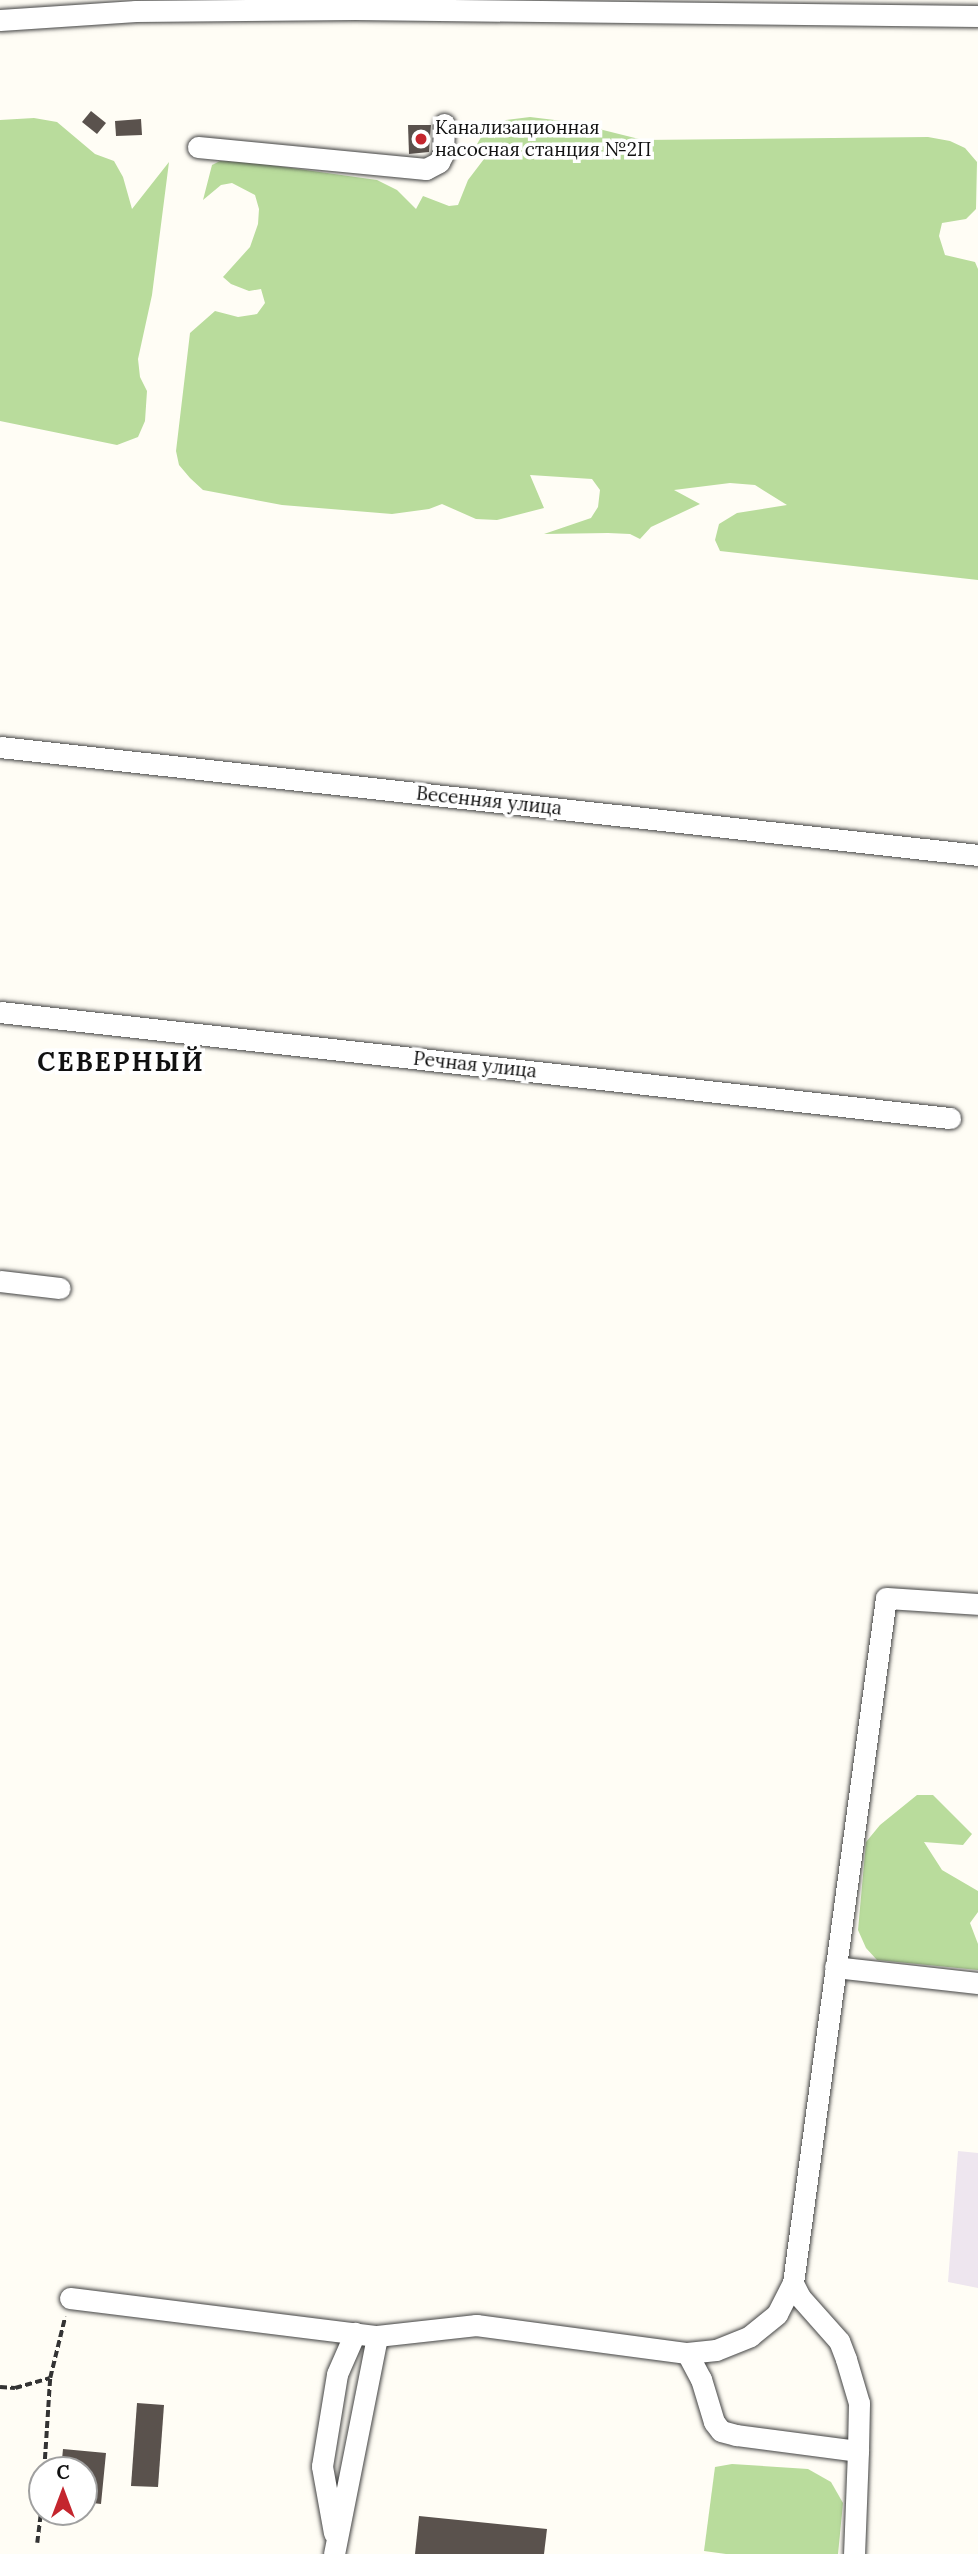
<!DOCTYPE html>
<meta charset="utf-8">
<style>
body{margin:0}
#map{position:relative;width:978px;height:2554px;overflow:hidden;background:#fffdf5;font-family:Lora,serif}
div>[style]{position:absolute}
.industrial>*{inset:0;background:#eee6ef}
.forest>*{inset:0;background:#b9dc9c}
.building>*{inset:0;background:#5a524d}
.path>*{height:3.5px;margin-top:-1.75px;transform-origin:0;background:repeating-linear-gradient(90deg,#333 0 7px,transparent 0 10.5px)}
.roads{filter:drop-shadow(0 0 2px #444) drop-shadow(0 0 2px #444)}
.minor>*{height:21px;margin:-10.5px;padding:0 10.5px;transform-origin:10.5px;border-radius:10.5px;background:#fff}
.dots>*{width:19px;height:19px;translate:-50% -50%;box-sizing:border-box;border:4px solid #fff;border-radius:50%}
span{translate:-50% -50%;white-space:nowrap;text-align:center;line-height:1.15;-webkit-text-stroke:7px #fff;paint-order:stroke}
.poi-label{font-size:19px;color:#111}
.left{translate:0 -50%;text-align:left}
.street-label{font-size:19px;color:#111}
.district-label{font-size:26px;color:#111;font-weight:700;letter-spacing:2px}
.north{position:absolute;left:28px;top:2456px;width:70px;height:70px;box-sizing:border-box;background:#fff;border:2px solid #a0a0a0;border-radius:50%;rotate:0deg;font-size:19px;font-weight:700;line-height:28px;text-align:center;color:#111}
.north::after{content:'';display:block;margin:auto;width:24px;height:32px;background:#c4262e;clip-path:polygon(50% 0,100% 100%,50% 72%,0 100%)}
</style>
<div id="map">
<div class="industrial">
<i style="clip-path:polygon(958px 2151px,978px 2153px,978px 2288px,948px 2282px)"></i>
</div>
<div class="forest">
<i style="clip-path:polygon(530px 117px,571px 122px,643px 140px,928px 137px,950px 141px,965px 148px,977px 162px,976px 209px,966px 219px,942px 223px,939px 236px,945px 255px,975px 262px,978px 269px,978px 580px,720px 551px,715px 540px,719px 524px,737px 513px,787px 505px,755px 485px,730px 483px,674px 490px,700px 504px,651px 527px,640px 539px,630px 534px,608px 533px,544px 534px,591px 518px,598px 507px,600px 490px,592px 479px,530px 475px,544px 508px,497px 520px,476px 519px,442px 504px,429px 509px,392px 514px,282px 505px,203px 490px,190px 478px,179px 465px,176px 451px,190px 333px,215px 311px,238px 317px,257px 314px,265px 303px,261px 289px,249px 291px,231px 284px,223px 277px,250px 247px,258px 224px,259px 209px,255px 195px,232px 183px,221px 185px,203px 200px,212px 165px,220px 161px,249px 162px,377px 180px,397px 190px,416px 209px,423px 196px,449px 206px,458px 205px,468px 180px,484px 159px,472px 153px,484px 132px,506px 120px)"></i>
<i style="clip-path:polygon(34px 118px,57px 122px,95px 154px,114px 161px,123px 177px,132px 209px,169px 162px,152px 295px,138px 359px,140px 377px,147px 391px,145px 421px,138px 437px,117px 445px,0 421px,0 120px)"></i>
<i style="clip-path:polygon(917px 1795px,933px 1795px,972px 1834px,963px 1845px,924px 1842px,942px 1870px,978px 1891px,978px 1912px,970px 1923px,978px 1944px,978px 1970px,877px 1960px,866px 1948px,858px 1930px,866px 1842px,880px 1825px)"></i>
<i style="clip-path:polygon(732px 2464px,808px 2469px,831px 2482px,843px 2503px,838px 2554px,726px 2554px,704px 2551px,715px 2467px)"></i>
</div>
<div class="building">
<i style="clip-path:polygon(91px 111px,106px 123px,97px 134px,82px 122px)"></i>
<i style="clip-path:polygon(141px 119px,142px 135px,116px 136px,115px 121px)"></i>
<i style="clip-path:polygon(408px 125px,431px 125px,429px 152px,409px 154px)"></i>
<i style="clip-path:polygon(137px 2403px,164px 2405px,158px 2487px,131px 2486px)"></i>
<i style="clip-path:polygon(63px 2449px,106px 2453px,101px 2504px,84px 2502px,84px 2470px,61px 2470px)"></i>
<i style="clip-path:polygon(419px 2516px,547px 2529px,544px 2554px,415px 2554px)"></i>
</div>
<div class="path">
<i style="left:0;top:2387px;width:15px;rotate:4deg"></i>
<i style="left:15px;top:2388px;width:36px;rotate:-16deg"></i>
<i style="left:44px;top:2470px;width:92px;rotate:-86.3deg"></i>
<i style="left:50px;top:2378px;width:63px;rotate:-76.2deg"></i>
<i style="left:37px;top:2543px;width:38px;rotate:-83deg"></i>
</div>
<div class="roads">
<div class="minor">
<i style="left:0;top:20px;width:136px;rotate:-3.8deg"></i>
<i style="left:136px;top:11px;width:219px;rotate:-0.5deg"></i>
<i style="left:355px;top:9px;width:623px;rotate:0.64deg"></i>
<i style="left:198px;top:147px;width:229px;rotate:5.5deg"></i>
<i style="left:426px;top:169px;width:15px;rotate:-28deg"></i>
<i style="left:439px;top:162px;width:9px;rotate:-63deg"></i>
<i style="left:443px;top:154px;width:30px;rotate:-88deg"></i>
<i style="left:0;top:747px;width:984px;rotate:6.3deg"></i>
<i style="left:0;top:1012px;width:956px;rotate:6.37deg"></i>
<i style="left:0;top:1281px;width:60px;rotate:6.7deg"></i>
<i style="left:835px;top:1967px;width:144px;rotate:6.4deg"></i>
<i style="left:70px;top:2298px;width:309px;rotate:7.1deg"></i>
<i style="left:377px;top:2336px;width:100px;rotate:-6.3deg"></i>
<i style="left:476px;top:2325px;width:213px;rotate:7.6deg"></i>
<i style="left:687px;top:2353px;width:30px;rotate:62deg"></i>
<i style="left:701px;top:2379px;width:45px;rotate:73.2deg"></i>
<i style="left:714px;top:2422px;width:11px;rotate:52deg"></i>
<i style="left:721px;top:2431px;width:16px;rotate:15deg"></i>
<i style="left:736px;top:2435px;width:123px;rotate:7.5deg"></i>
<i style="left:858px;top:2451px;width:103px;rotate:92.2deg"></i>
<i style="left:687px;top:2353px;width:29px;rotate:-6deg"></i>
<i style="left:716px;top:2350px;width:37px;rotate:-22deg"></i>
<i style="left:750px;top:2336px;width:35px;rotate:-39deg"></i>
<i style="left:777px;top:2314px;width:35px;rotate:-63deg"></i>
<i style="left:858px;top:2451px;width:48px;rotate:-88.8deg"></i>
<i style="left:859px;top:2403px;width:46px;rotate:-106.5deg"></i>
<i style="left:846px;top:2359px;width:19px;rotate:-111deg"></i>
<i style="left:839px;top:2341px;width:59px;rotate:-131.6deg"></i>
<i style="left:800px;top:2297px;width:16px;rotate:-117deg"></i>
<i style="left:793px;top:2283px;width:691px;rotate:-82.27deg"></i>
<i style="left:886px;top:1598px;width:92px;rotate:3.7deg"></i>
<i style="left:334px;top:2533px;width:68px;rotate:-100.2deg"></i>
<i style="left:322px;top:2466px;width:93px;rotate:-80.7deg"></i>
<i style="left:337px;top:2374px;width:45px;rotate:-66.3deg"></i>
<i style="left:334px;top:2554px;width:222px;rotate:-78.8deg"></i>
</div>
</div>
<div class="dots">
<i style="left:421px;top:139px;background:#c4262e"></i>
</div>
<div class="poi-label">
<span class="left" style="left:435px;top:139px">Канализационная<br>насосная станция №2П</span>
</div>
<div class="street-label">
<span style="left:489px;top:801px;rotate:6deg">Весенняя улица</span>
<span style="left:475px;top:1065px;rotate:6deg">Речная улица</span>
</div>
<div class="district-label">
<span style="left:121px;top:1062px">СЕВЕРНЫЙ</span>
</div>
<div class="north">С</div>
</div>
